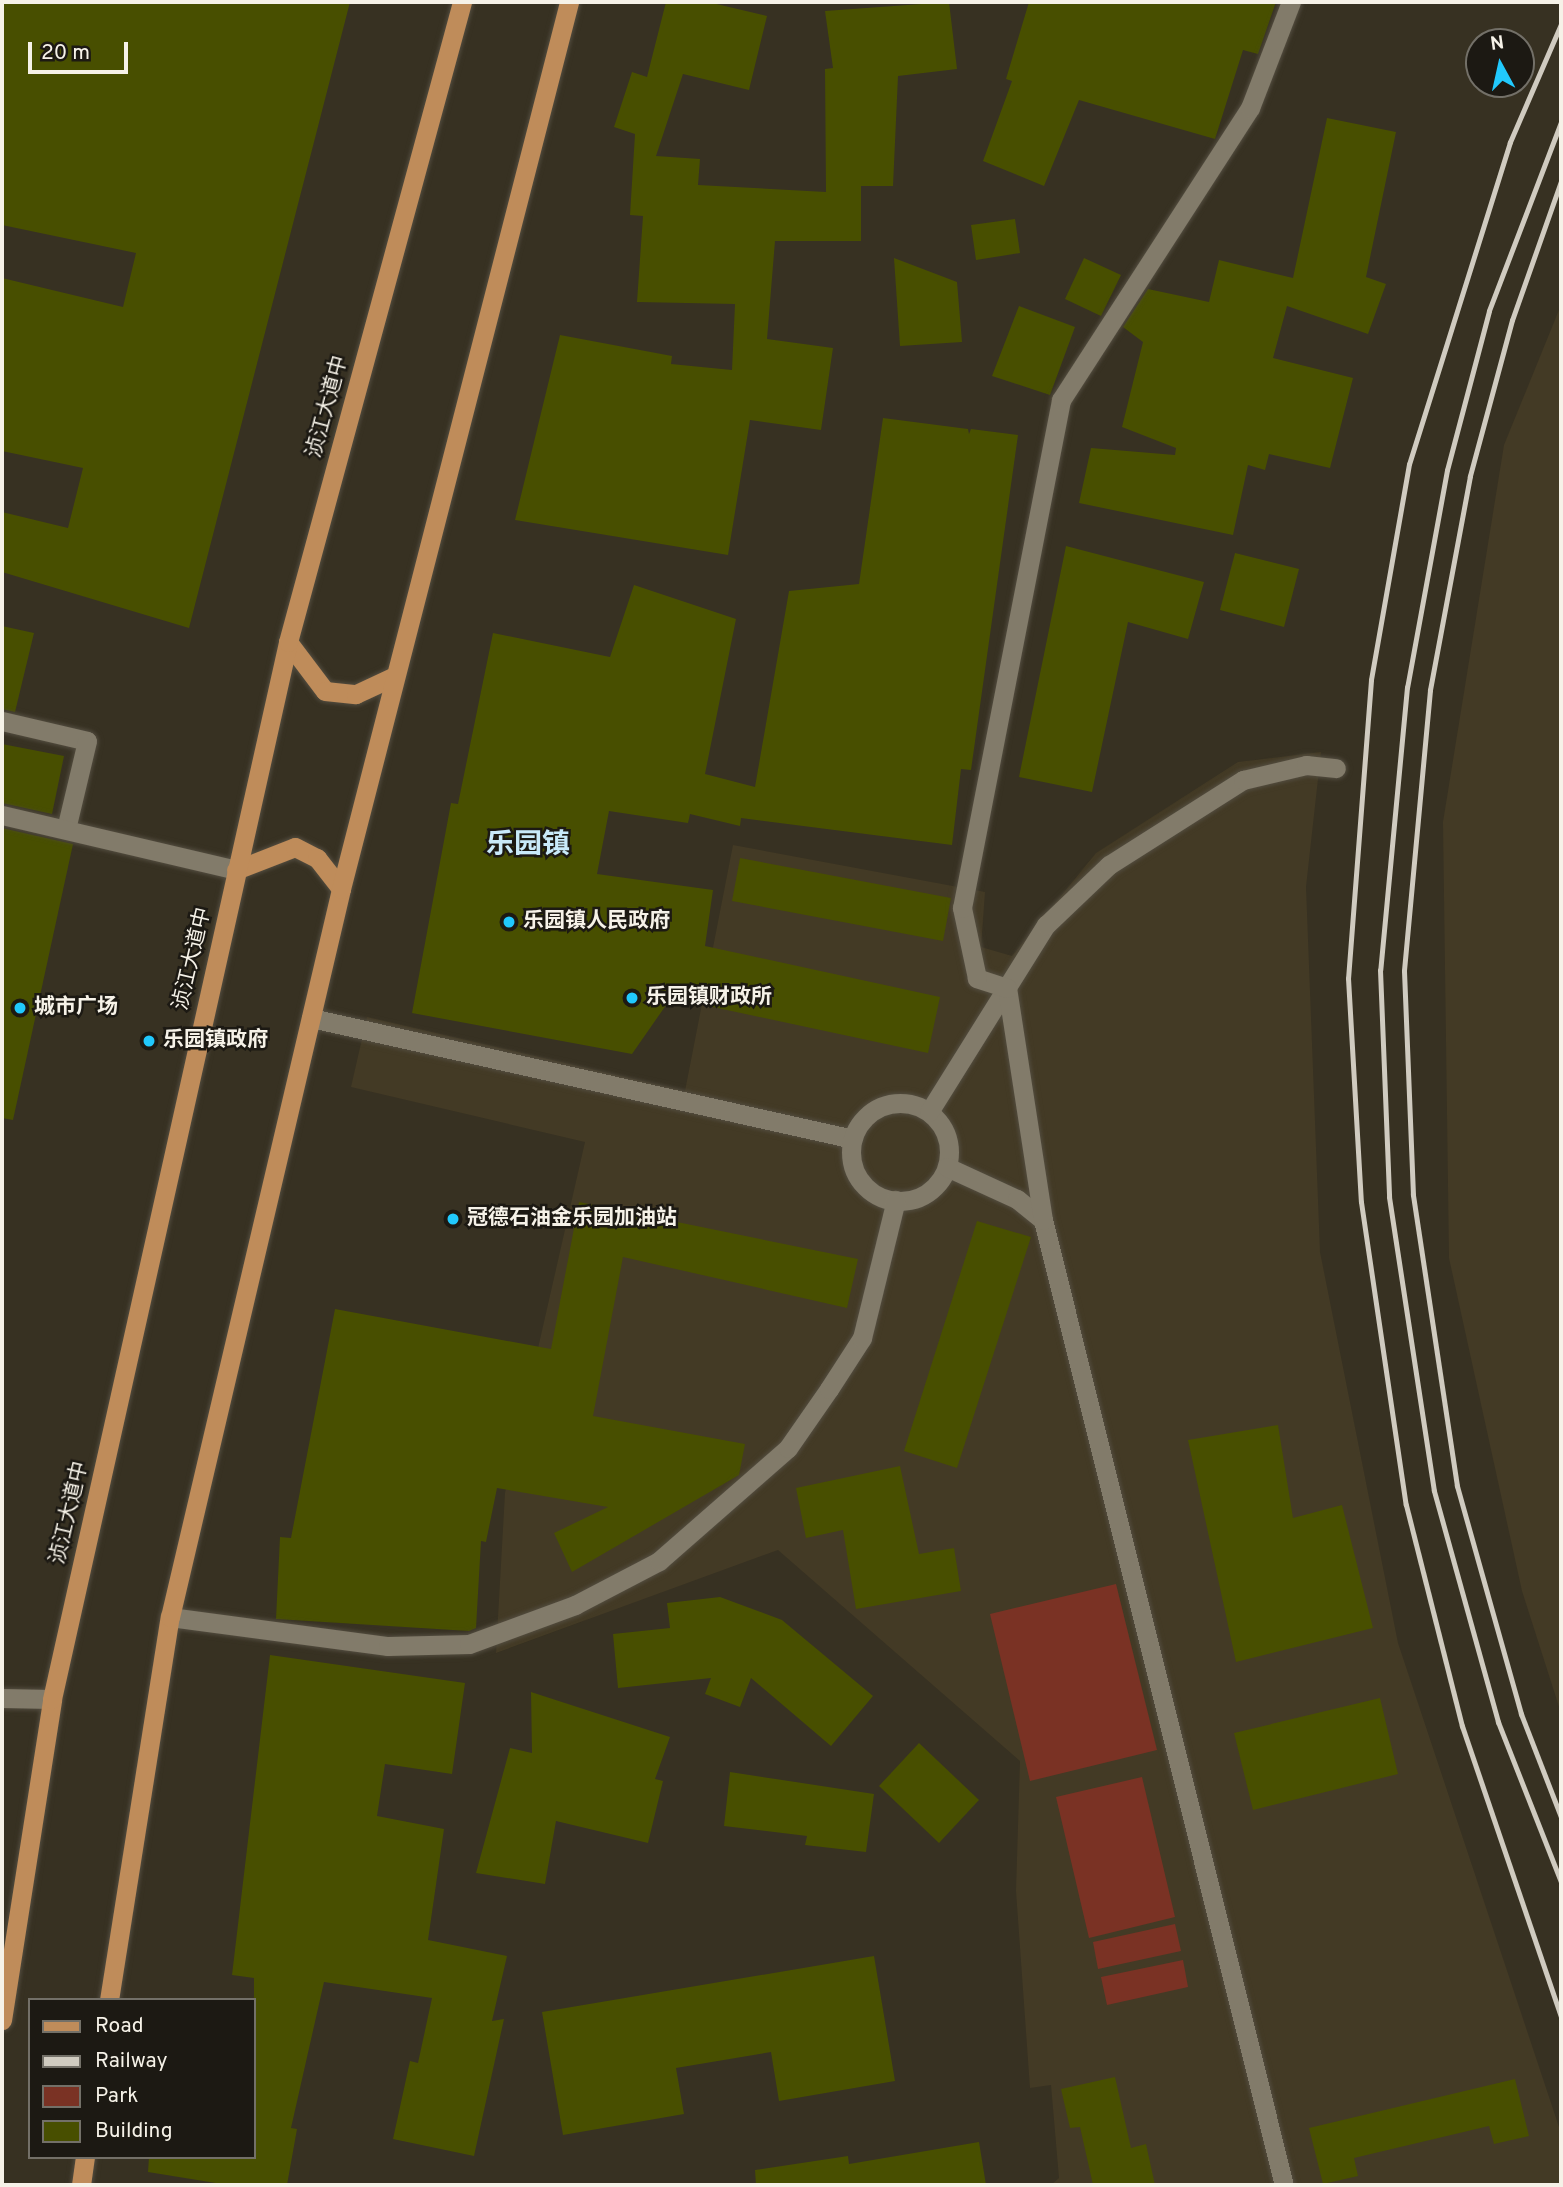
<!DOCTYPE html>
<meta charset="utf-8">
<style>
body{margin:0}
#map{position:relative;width:1563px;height:2187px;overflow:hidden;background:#373122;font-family:Overpass,"Noto Sans SC",sans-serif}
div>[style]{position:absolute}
.built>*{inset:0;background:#433a25}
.green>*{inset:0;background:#7a3224}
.building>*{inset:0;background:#484f00}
.roads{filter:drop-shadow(0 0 2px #534d40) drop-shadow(0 0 2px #534d40)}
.minor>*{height:19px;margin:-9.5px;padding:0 9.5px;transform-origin:9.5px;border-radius:9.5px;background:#827b6a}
.minor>.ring{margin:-9.5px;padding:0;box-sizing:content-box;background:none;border:19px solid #827b6a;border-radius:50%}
.primary>*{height:19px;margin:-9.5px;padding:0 9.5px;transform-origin:9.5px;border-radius:9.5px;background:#bf8c5a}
.rail>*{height:5px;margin:-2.5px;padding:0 2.5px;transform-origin:2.5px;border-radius:2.5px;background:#d0cbc0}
.dots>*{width:19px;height:19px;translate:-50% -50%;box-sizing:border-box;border:4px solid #1c1913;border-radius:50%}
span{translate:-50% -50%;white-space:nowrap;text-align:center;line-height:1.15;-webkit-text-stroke:5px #1c1913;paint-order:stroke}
.street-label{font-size:21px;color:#f6f2e8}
.poi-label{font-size:21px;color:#f6f2e8;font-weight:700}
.left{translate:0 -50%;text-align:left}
.district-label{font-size:28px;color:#c9eaf9;font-weight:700}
.frame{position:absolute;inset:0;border:4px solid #f6f2e8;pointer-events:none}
.legend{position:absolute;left:28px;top:1998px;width:228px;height:161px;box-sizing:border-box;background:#1c1913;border:2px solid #737068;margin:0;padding:9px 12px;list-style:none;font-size:21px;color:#f6f2e8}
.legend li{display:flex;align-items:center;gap:14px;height:35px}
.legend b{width:35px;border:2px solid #737068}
.north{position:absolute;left:1465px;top:28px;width:70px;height:70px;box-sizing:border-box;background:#1c1913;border:2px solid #737068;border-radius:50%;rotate:352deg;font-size:19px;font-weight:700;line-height:28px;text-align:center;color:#f6f2e8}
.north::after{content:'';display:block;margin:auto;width:24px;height:32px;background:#21c9fd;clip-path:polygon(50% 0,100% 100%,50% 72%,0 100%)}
.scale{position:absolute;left:28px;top:42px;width:100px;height:32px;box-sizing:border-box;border:4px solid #f6f2e8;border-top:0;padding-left:9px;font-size:21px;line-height:24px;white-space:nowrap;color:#f6f2e8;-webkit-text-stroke:5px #1c1913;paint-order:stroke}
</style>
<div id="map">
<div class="built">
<i style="clip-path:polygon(1561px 305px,1561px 1713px,1522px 1591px,1449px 1258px,1443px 822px,1504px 445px)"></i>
<i style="clip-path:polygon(1321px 752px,1306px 887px,1320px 1252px,1398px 1643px,1561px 2133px,1561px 2185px,1051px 2185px,1059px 2178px,1051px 2085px,1030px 2088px,1016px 1891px,1020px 1761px,778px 1550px,496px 1653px,505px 1493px,585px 1142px,351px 1087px,367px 1017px,685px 1091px,733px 845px,985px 892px,981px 947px,1012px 956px,1096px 853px,1238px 762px)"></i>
</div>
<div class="green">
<i style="clip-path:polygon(1116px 1584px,1157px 1750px,1030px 1781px,990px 1614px)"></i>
<i style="clip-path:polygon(1142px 1777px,1175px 1917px,1089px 1938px,1056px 1797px)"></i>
<i style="clip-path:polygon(1175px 1924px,1181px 1951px,1098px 1969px,1093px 1942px)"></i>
<i style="clip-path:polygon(1183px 1960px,1188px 1987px,1107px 2005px,1101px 1977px)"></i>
</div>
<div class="building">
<i style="clip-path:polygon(2px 2px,350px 2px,189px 628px,2px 572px,2px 512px,68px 528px,83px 468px,2px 451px,2px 278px,123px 307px,136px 253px,2px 225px)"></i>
<i style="clip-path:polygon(666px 2px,708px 2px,767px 16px,749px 90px,683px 74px,656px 156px,700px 159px,698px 185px,826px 192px,825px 69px,833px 68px,825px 11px,949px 2px,957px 69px,898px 76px,893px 186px,861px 186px,861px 241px,775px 241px,767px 339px,833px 348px,821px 430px,750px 420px,728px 555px,515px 520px,560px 335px,672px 356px,671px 364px,732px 370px,735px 304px,637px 302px,643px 216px,630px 215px,635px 134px,614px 127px,632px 72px,647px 77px)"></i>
<i style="clip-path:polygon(1029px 2px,1276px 2px,1258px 54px,1243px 50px,1215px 139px,1079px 100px,1044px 186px,983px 161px,1012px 81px,1006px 79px)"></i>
<i style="clip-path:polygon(1327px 118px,1396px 132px,1366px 277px,1386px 284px,1368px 334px,1287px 306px,1273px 358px,1353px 378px,1330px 468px,1269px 454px,1265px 470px,1248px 465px,1233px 535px,1079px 503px,1091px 448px,1175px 455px,1176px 448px,1122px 427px,1143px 342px,1123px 327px,1148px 289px,1209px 302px,1219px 260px,1293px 278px)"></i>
<i style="clip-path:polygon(1015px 219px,1020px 253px,976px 260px,971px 225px)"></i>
<i style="clip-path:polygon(894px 258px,957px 282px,962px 342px,900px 346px)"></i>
<i style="clip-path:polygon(1084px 258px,1121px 275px,1101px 316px,1065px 299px)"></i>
<i style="clip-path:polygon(1019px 306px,1075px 327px,1050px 395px,992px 376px)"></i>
<i style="clip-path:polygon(883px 418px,968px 429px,969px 434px,971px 429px,1018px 435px,971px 770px,961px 769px,952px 845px,741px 818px,740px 826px,690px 814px,688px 823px,609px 811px,597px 874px,713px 890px,705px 946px,940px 997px,928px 1053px,671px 998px,632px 1054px,412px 1013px,451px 803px,458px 804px,493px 633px,610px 657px,634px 585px,736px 619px,705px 774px,755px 787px,789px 591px,859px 584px)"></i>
<i style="clip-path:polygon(1066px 546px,1204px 582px,1188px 639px,1128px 622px,1092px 792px,1019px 777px)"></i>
<i style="clip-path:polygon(1235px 553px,1299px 569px,1284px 627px,1220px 610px)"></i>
<i style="clip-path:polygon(2px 626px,34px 633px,15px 712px,2px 709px)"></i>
<i style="clip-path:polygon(2px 744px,64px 756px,52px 814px,2px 803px)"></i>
<i style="clip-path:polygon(2px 828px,73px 844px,13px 1120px,2px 1118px)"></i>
<i style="clip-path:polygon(740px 858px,951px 898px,943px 941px,732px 901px)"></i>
<i style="clip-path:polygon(579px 1202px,858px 1259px,847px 1308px,623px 1257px,593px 1416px,745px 1444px,739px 1475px,572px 1572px,554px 1533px,608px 1507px,497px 1488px,486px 1542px,481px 1541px,476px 1628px,469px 1631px,276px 1619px,280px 1537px,291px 1538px,335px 1309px,551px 1349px)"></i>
<i style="clip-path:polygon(977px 1221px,1031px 1237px,957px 1468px,904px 1451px)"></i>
<i style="clip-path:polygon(1278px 1425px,1293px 1518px,1342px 1505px,1373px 1628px,1236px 1662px,1188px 1440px)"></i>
<i style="clip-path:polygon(900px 1466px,919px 1554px,954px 1548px,961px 1591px,856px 1609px,843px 1530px,806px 1538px,796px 1488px)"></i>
<i style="clip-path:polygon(720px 1597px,782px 1620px,873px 1696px,831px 1746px,751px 1678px,740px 1707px,705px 1694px,711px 1678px,618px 1688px,613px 1634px,670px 1628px,667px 1603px)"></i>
<i style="clip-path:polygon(270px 1655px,465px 1683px,452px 1774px,385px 1764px,377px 1816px,444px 1829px,428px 1940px,507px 1956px,492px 2021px,504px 2019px,474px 2156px,393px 2139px,410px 2061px,418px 2063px,432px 1998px,324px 1982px,291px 2128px,297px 2129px,287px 2185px,228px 2185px,148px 2172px,149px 2157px,254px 2157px,254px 1978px,232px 1975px)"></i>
<i style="clip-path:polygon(531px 1692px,670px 1737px,655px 1779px,663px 1781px,648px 1843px,556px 1821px,545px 1884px,476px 1873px,510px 1748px,532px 1753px)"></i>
<i style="clip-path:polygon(1380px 1698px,1398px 1774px,1253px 1810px,1234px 1733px)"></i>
<i style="clip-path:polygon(919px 1743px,979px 1800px,939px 1843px,879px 1786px)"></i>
<i style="clip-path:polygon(730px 1772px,874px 1794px,866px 1852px,805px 1845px,807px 1836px,724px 1826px)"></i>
<i style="clip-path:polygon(874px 1956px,895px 2081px,779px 2101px,771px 2052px,676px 2068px,684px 2114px,563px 2135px,542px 2012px)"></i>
<i style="clip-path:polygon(1115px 2077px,1131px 2148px,1146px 2144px,1155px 2185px,1093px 2185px,1080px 2127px,1070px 2128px,1061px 2089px)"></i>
<i style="clip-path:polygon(1515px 2079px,1529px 2136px,1494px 2144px,1489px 2126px,1354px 2158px,1358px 2176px,1323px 2184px,1309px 2128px)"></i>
<i style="clip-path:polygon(979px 2142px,986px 2185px,756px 2185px,755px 2170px,848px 2156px,849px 2164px)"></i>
</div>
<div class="roads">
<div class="minor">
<i style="left:2px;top:721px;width:87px;rotate:13.2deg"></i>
<i style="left:87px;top:741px;width:90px;rotate:103.4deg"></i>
<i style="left:2px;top:815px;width:240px;rotate:13.2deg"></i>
<i style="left:311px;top:1018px;width:555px;rotate:12.58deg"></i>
<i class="ring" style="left:851px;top:1103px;width:79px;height:79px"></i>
<i style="left:929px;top:1112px;width:221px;rotate:-58deg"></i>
<i style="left:1046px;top:925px;width:87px;rotate:-43.6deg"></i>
<i style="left:1109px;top:865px;width:159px;rotate:-32.4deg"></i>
<i style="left:1243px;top:780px;width:65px;rotate:-13.4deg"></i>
<i style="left:1306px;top:765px;width:30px;rotate:6deg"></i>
<i style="left:947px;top:1167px;width:77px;rotate:24.6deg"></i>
<i style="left:1017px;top:1199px;width:33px;rotate:39deg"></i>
<i style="left:1043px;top:1220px;width:995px;rotate:75.98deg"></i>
<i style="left:1043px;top:1220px;width:235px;rotate:-98.8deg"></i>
<i style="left:1007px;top:988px;width:32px;rotate:-162deg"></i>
<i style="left:977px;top:978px;width:72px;rotate:-102.1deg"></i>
<i style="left:962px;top:908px;width:518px;rotate:-78.97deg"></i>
<i style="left:1061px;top:400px;width:348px;rotate:-57.1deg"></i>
<i style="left:1250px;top:108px;width:114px;rotate:-68.9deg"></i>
<i style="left:170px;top:1617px;width:220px;rotate:7.6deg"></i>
<i style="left:388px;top:1646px;width:81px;rotate:-1.4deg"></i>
<i style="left:469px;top:1644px;width:113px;rotate:-20.2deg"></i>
<i style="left:575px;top:1605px;width:95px;rotate:-27.6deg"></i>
<i style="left:659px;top:1561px;width:171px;rotate:-41.2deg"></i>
<i style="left:788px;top:1448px;width:72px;rotate:-55.2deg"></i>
<i style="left:829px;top:1389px;width:61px;rotate:-57.1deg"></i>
<i style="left:862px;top:1338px;width:142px;rotate:-76.2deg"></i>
<i style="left:2px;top:1698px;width:50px;rotate:1.1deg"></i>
</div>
<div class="primary">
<i style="left:288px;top:642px;width:61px;rotate:52.9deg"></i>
<i style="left:325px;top:691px;width:31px;rotate:6deg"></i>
<i style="left:356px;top:694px;width:43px;rotate:-24.8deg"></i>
<i style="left:236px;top:870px;width:63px;rotate:-21.3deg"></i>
<i style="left:295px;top:847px;width:25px;rotate:27deg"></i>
<i style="left:317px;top:858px;width:39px;rotate:52deg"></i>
<i style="left:109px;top:2000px;width:388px;rotate:-81deg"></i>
<i style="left:170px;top:1617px;width:748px;rotate:-76.78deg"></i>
<i style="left:341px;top:889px;width:916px;rotate:-75.58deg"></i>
<i style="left:2px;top:2020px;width:325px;rotate:-81.1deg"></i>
<i style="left:52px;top:1699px;width:1083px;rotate:-77.41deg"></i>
<i style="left:288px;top:642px;width:663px;rotate:-74.79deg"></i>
<i style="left:81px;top:2185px;width:28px;rotate:-82deg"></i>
</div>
</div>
<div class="rail">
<i style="left:1561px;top:24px;width:129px;rotate:113.4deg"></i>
<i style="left:1510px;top:142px;width:337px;rotate:107.4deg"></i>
<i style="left:1409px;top:464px;width:219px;rotate:100deg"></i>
<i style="left:1371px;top:680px;width:299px;rotate:94.4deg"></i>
<i style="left:1348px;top:978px;width:224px;rotate:86.7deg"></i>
<i style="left:1361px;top:1202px;width:306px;rotate:81.6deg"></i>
<i style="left:1406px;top:1505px;width:228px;rotate:75.8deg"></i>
<i style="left:1462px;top:1726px;width:307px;rotate:71.2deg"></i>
<i style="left:1561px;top:122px;width:202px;rotate:110.9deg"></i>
<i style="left:1489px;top:311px;width:164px;rotate:104.8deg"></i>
<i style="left:1447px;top:470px;width:221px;rotate:100.4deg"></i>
<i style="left:1407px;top:687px;width:284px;rotate:95.4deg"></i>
<i style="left:1380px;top:970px;width:227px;rotate:87.7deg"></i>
<i style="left:1389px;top:1197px;width:297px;rotate:81.3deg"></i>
<i style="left:1434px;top:1491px;width:240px;rotate:74.5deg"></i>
<i style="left:1498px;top:1722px;width:172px;rotate:68.5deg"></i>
<i style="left:1561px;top:181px;width:147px;rotate:109.4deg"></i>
<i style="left:1512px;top:320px;width:162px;rotate:105.1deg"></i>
<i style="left:1470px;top:476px;width:218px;rotate:100.6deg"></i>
<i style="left:1430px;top:690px;width:282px;rotate:95.3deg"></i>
<i style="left:1404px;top:971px;width:224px;rotate:87.7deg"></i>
<i style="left:1413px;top:1195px;width:294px;rotate:81.4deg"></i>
<i style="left:1457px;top:1486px;width:237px;rotate:74.3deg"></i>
<i style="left:1521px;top:1714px;width:110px;rotate:68.8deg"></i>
</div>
<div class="dots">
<i style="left:509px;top:922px;background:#21c9fd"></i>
<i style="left:632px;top:998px;background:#21c9fd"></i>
<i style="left:20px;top:1008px;background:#21c9fd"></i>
<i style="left:149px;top:1041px;background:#21c9fd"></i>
<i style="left:453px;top:1219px;background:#21c9fd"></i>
</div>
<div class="street-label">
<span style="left:328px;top:407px;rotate:-75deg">浈江大道中</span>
<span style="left:193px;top:959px;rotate:-77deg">浈江大道中</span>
<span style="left:70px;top:1513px;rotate:-77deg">浈江大道中</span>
</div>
<div class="poi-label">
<span class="left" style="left:523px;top:922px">乐园镇人民政府</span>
<span class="left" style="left:646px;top:998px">乐园镇财政所</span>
<span class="left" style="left:34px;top:1008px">城市广场</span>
<span class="left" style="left:163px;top:1041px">乐园镇政府</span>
<span class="left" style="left:467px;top:1219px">冠德石油金乐园加油站</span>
</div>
<div class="district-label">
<span style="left:528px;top:846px">乐园镇</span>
</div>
<div class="frame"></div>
<ul class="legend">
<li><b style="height:9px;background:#bf8c5a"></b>Road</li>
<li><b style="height:9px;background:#d0cbc0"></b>Railway</li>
<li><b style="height:19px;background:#7a3224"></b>Park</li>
<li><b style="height:19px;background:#484f00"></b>Building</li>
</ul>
<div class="north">N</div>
<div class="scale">20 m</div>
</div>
